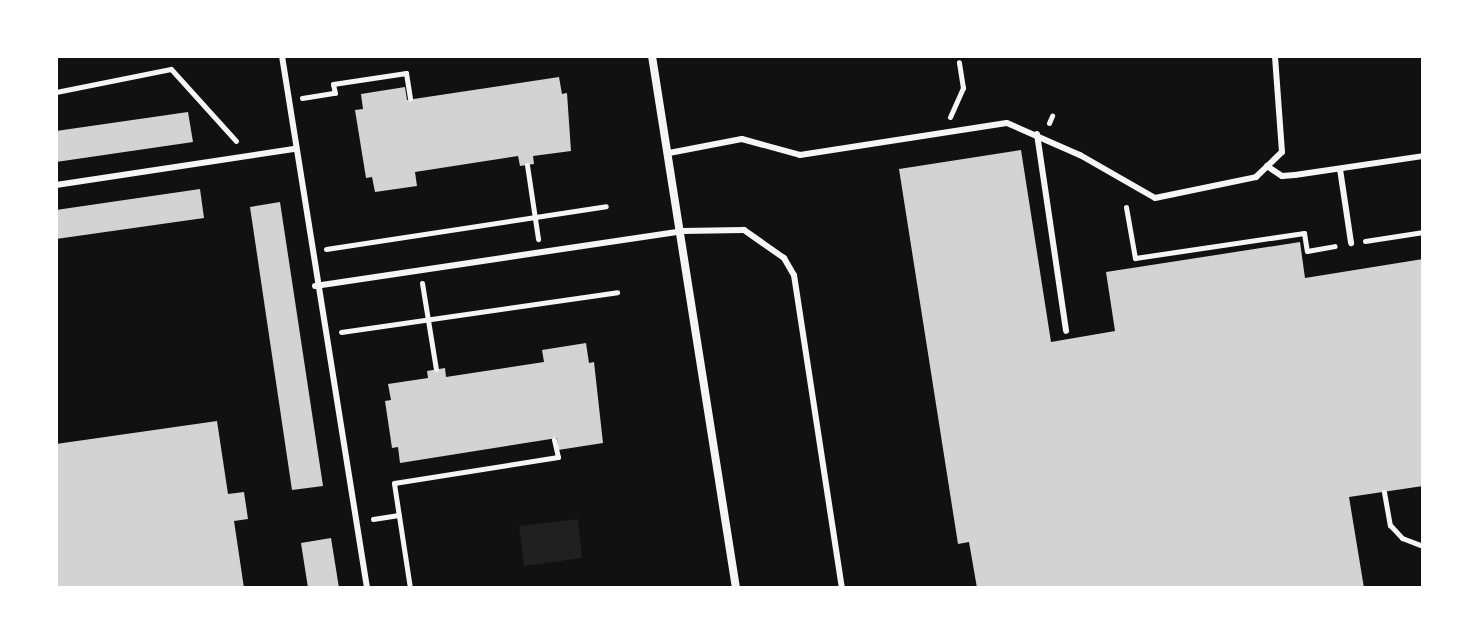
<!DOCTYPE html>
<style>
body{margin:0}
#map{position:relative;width:1479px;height:644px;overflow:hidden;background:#111;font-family:"Space Grotesk",sans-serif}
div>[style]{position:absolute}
.green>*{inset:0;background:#202020}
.building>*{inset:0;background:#d3d3d3}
.path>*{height:5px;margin:-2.5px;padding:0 2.5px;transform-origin:2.5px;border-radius:2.5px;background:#f5f5f5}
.service>*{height:6px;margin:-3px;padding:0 3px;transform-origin:3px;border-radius:3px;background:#f5f5f5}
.minor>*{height:8px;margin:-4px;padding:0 4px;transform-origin:4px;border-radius:4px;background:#f5f5f5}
span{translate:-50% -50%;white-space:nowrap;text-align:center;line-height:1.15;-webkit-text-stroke:7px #fff;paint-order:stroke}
.frame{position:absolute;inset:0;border:58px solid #fff;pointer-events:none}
</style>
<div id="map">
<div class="green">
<i style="clip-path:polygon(578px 519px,582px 558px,524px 566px,519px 526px)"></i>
</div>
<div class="building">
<i style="clip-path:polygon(559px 77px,562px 94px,567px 93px,571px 151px,533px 156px,534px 164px,520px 166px,518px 156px,415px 172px,417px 186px,375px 192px,372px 177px,366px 178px,355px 110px,363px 109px,361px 94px,405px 87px,407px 100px)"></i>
<i style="clip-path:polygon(188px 112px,193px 142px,56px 162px,56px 131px)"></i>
<i style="clip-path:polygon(1021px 150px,1051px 342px,1115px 331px,1106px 272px,1300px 242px,1305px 278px,1423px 259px,1423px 486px,1349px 497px,1364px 588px,977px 588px,969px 542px,958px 544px,899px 169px)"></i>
<i style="clip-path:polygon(200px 189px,204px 218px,56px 239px,56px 210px)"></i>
<i style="clip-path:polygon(280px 202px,323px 486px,292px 490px,250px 207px)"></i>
<i style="clip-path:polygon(586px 343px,589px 363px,594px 362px,603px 443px,558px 450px,557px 438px,400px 463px,398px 447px,392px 448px,385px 401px,391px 400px,388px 384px,428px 378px,427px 371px,445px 368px,446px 377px,544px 362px,542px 350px)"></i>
<i style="clip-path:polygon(217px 421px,228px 494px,244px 492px,248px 519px,234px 521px,244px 588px,56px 588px,56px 444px)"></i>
<i style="clip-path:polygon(331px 538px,339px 588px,308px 588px,301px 543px)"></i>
</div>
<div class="path">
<i style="left:56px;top:92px;width:117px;rotate:-11.3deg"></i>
<i style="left:171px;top:69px;width:97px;rotate:47.9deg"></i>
<i style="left:302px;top:98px;width:33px;rotate:-9deg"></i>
<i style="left:335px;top:93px;width:9px;rotate:-103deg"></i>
<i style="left:333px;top:84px;width:74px;rotate:-8.6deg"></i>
<i style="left:406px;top:73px;width:26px;rotate:81deg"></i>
<i style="left:950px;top:117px;width:32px;rotate:-66deg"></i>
<i style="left:963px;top:88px;width:26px;rotate:-99deg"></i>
<i style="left:1049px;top:123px;width:8px;rotate:-67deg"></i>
<i style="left:527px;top:165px;width:75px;rotate:81.5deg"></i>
<i style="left:1126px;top:207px;width:52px;rotate:80deg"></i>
<i style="left:1135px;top:258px;width:171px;rotate:-8.4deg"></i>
<i style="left:1304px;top:233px;width:18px;rotate:81deg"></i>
<i style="left:1307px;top:251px;width:28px;rotate:-10deg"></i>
<i style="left:1365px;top:241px;width:59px;rotate:-8.8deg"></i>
<i style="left:326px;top:249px;width:283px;rotate:-8.7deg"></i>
<i style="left:422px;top:283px;width:87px;rotate:80.8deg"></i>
<i style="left:341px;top:332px;width:279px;rotate:-8.2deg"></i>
<i style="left:1384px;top:492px;width:34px;rotate:80deg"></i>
<i style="left:1390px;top:525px;width:18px;rotate:47deg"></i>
<i style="left:1402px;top:538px;width:22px;rotate:21deg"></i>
<i style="left:373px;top:519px;width:26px;rotate:-9deg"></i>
<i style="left:410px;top:588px;width:106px;rotate:-98.7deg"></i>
<i style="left:394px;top:483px;width:166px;rotate:-9deg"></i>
<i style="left:558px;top:457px;width:18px;rotate:-103deg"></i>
</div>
<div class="service">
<i style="left:282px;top:56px;width:539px;rotate:80.92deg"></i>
<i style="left:1037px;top:134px;width:199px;rotate:81.6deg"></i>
<i style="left:669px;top:153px;width:74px;rotate:-10.9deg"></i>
<i style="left:742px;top:139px;width:60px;rotate:15.4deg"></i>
<i style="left:800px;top:155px;width:209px;rotate:-8.8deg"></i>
<i style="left:1007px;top:123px;width:80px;rotate:23.7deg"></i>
<i style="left:1080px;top:155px;width:86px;rotate:29.8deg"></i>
<i style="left:1155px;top:198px;width:103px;rotate:-11.7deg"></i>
<i style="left:1256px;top:177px;width:36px;rotate:-44deg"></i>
<i style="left:1282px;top:152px;width:96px;rotate:-94.2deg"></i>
<i style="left:1267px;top:166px;width:18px;rotate:34deg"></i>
<i style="left:1282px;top:176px;width:13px;rotate:-4deg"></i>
<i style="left:1295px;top:175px;width:129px;rotate:-8.4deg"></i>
<i style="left:1340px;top:169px;width:75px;rotate:81.5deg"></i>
<i style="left:56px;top:185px;width:242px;rotate:-8.6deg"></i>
<i style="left:315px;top:286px;width:371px;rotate:-8.5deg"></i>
<i style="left:682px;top:231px;width:62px;rotate:-0.9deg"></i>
<i style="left:744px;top:230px;width:49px;rotate:35deg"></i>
<i style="left:784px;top:258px;width:20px;rotate:60deg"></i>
<i style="left:794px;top:275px;width:317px;rotate:81.3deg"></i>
</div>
<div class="minor">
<i style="left:652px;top:56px;width:539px;rotate:81.03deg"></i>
</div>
<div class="frame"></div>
</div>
